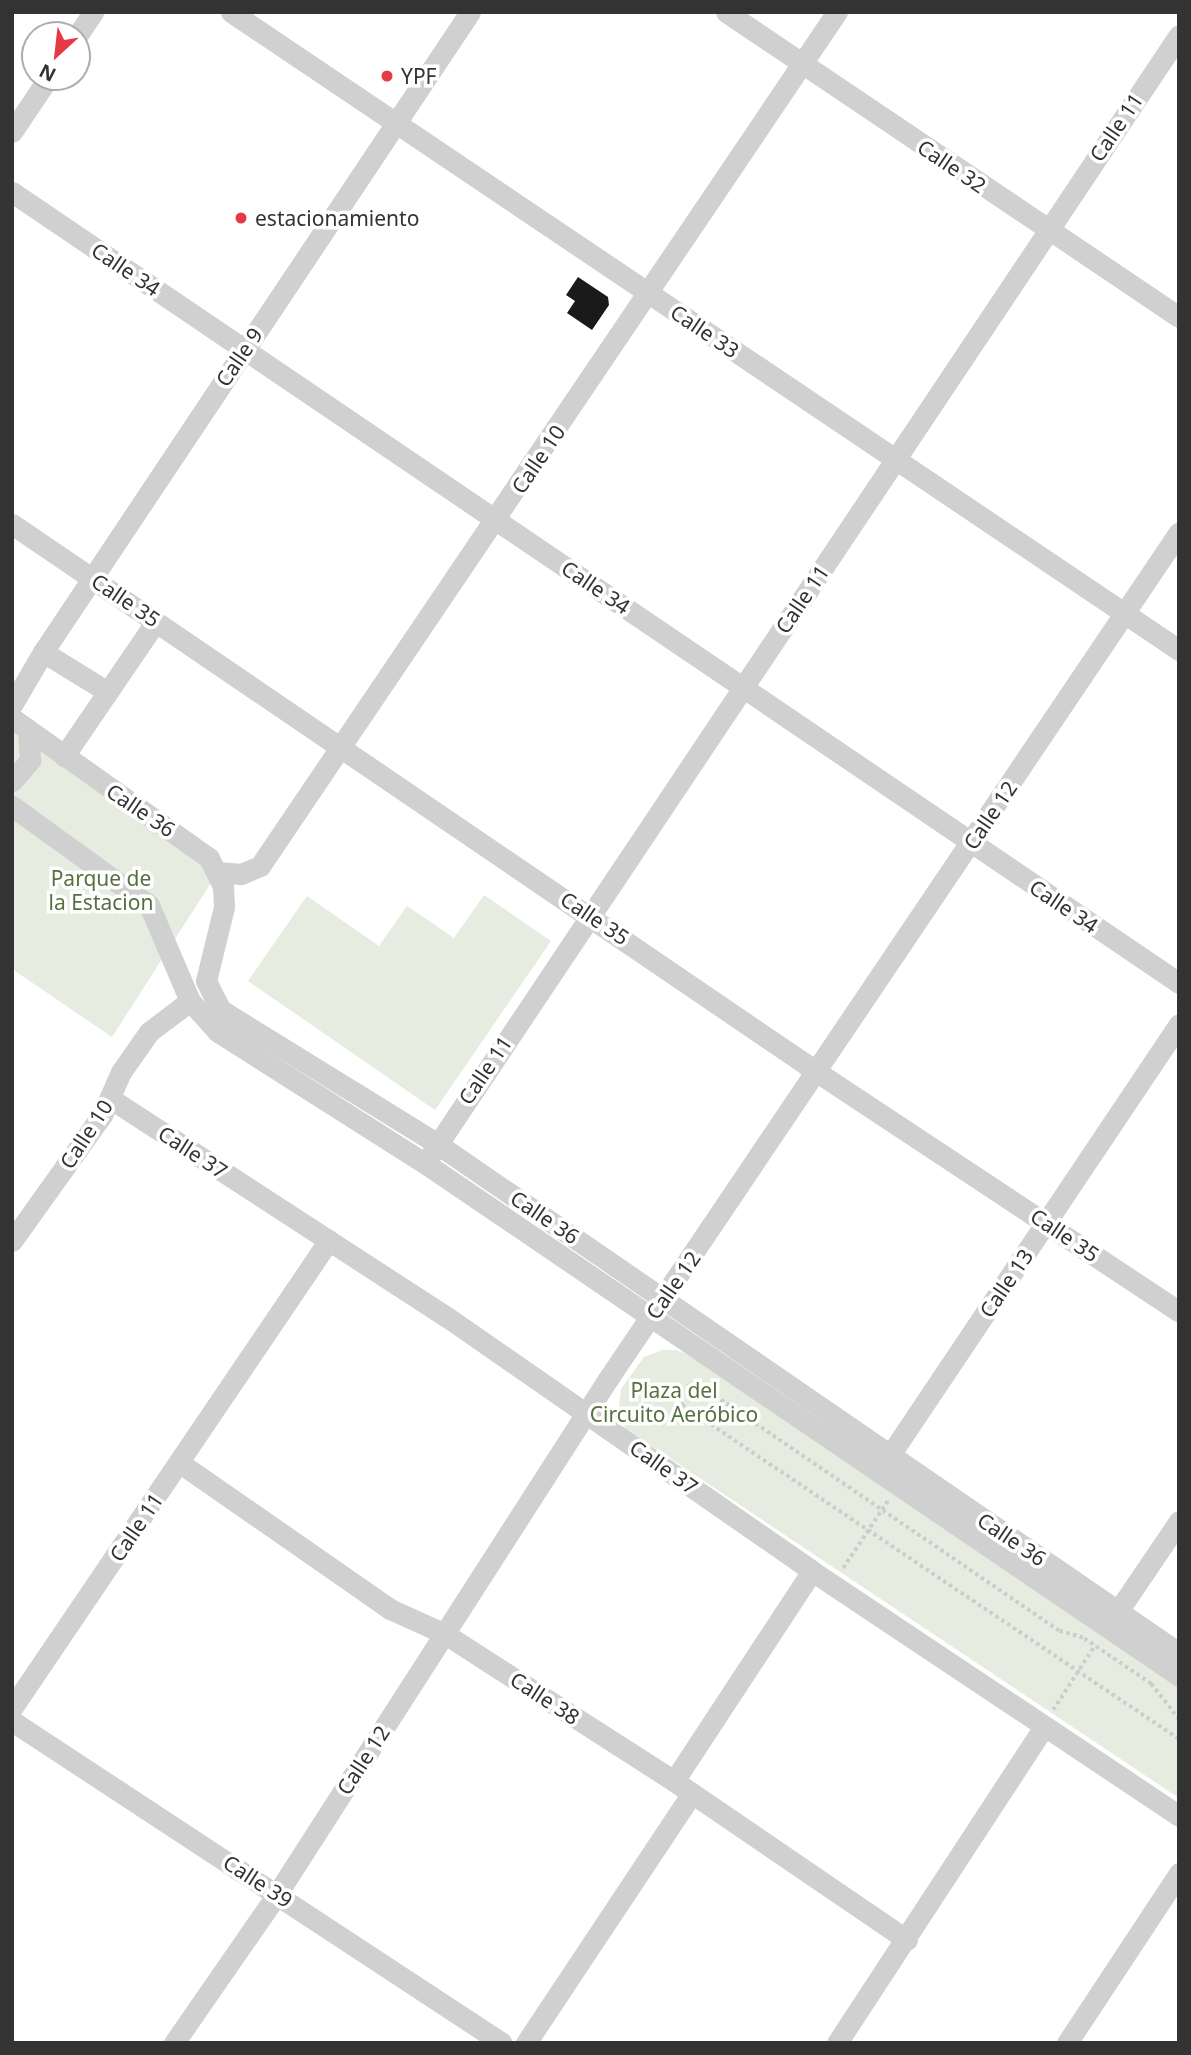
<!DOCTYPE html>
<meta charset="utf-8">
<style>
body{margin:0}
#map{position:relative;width:1191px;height:2055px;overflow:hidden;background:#fff;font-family:"Noto Sans",sans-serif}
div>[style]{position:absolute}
.green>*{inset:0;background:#e6ecdf}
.building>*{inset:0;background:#1a1a1a}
.path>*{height:3.5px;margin-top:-1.75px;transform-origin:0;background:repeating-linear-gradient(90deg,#cdcdcd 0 3.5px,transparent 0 7px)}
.minor>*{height:21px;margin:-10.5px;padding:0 10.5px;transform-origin:10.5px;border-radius:10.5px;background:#d0d0d0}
.dots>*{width:19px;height:19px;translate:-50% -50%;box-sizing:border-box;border:4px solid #fff;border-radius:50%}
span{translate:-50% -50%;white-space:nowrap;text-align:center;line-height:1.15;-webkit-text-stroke:7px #fff;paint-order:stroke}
.poi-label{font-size:21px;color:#333}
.left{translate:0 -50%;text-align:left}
.street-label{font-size:21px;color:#333}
.park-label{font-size:21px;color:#56703f}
.frame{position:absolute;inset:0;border:14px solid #333;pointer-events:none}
.north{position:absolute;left:21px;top:21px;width:70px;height:70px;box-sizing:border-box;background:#fff;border:2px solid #adadad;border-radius:50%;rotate:207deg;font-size:19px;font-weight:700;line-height:28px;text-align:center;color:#333}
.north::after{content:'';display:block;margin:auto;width:24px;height:32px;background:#e63946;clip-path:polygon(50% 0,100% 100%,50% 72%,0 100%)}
</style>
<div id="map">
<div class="green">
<i style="clip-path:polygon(12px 717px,218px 872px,112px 1037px,12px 969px)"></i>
<i style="clip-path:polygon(484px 895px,551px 941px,435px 1110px,248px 981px,307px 896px,379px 946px,407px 906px,454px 938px)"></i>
<i style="clip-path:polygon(662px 1350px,677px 1350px,695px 1358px,1179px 1687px,1179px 1798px,626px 1429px,618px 1418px,621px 1389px,644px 1357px)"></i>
</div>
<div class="building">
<i style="clip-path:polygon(578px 277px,608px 297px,609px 305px,592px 330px,567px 313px,575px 301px,566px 295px)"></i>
</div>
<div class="path">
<i style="left:843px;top:1568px;width:83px;rotate:-56.3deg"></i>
<i style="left:1053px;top:1710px;width:77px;rotate:-57.1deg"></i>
<i style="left:1179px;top:1720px;width:46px;rotate:-127.9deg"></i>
<i style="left:1151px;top:1684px;width:82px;rotate:-145.9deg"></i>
<i style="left:1083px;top:1638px;width:25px;rotate:-164deg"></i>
<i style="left:1059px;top:1631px;width:438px;rotate:-145.7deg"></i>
<i style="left:697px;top:1384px;width:16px;rotate:166deg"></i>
<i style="left:681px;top:1388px;width:17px;rotate:87deg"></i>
<i style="left:682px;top:1405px;width:599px;rotate:33.9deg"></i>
</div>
<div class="minor">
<i style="left:231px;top:12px;width:1143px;rotate:33.94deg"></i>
<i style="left:726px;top:12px;width:546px;rotate:33.95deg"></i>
<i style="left:77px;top:36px;width:29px;rotate:-56deg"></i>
<i style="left:12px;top:132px;width:66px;rotate:-56.1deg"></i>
<i style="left:12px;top:192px;width:1410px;rotate:34.13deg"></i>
<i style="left:12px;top:524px;width:974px;rotate:34.24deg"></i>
<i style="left:817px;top:1072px;width:434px;rotate:33.5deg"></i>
<i style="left:43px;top:652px;width:76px;rotate:31.6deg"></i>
<i style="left:12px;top:705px;width:61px;rotate:-59.7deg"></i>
<i style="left:43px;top:652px;width:769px;rotate:-56.29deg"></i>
<i style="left:12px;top:718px;width:242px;rotate:35.4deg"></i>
<i style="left:209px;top:858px;width:32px;rotate:64deg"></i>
<i style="left:223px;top:887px;width:20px;rotate:87deg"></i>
<i style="left:224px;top:907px;width:76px;rotate:103.7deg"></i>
<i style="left:206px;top:981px;width:33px;rotate:63deg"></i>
<i style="left:221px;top:1010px;width:253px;rotate:31.7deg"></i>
<i style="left:436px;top:1143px;width:901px;rotate:34.47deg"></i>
<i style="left:64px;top:756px;width:163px;rotate:-55.7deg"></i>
<i style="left:12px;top:781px;width:28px;rotate:-49deg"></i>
<i style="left:30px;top:760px;width:31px;rotate:-94deg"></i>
<i style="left:12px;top:806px;width:169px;rotate:35.9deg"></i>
<i style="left:149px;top:905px;width:104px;rotate:66.9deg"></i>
<i style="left:190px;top:1001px;width:42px;rotate:47.9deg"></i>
<i style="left:218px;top:1032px;width:246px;rotate:32.4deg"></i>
<i style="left:426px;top:1164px;width:911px;rotate:34.21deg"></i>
<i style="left:218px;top:872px;width:23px;rotate:5deg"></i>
<i style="left:241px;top:874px;width:21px;rotate:-23deg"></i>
<i style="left:260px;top:866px;width:1031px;rotate:-55.96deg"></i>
<i style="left:111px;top:1099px;width:401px;rotate:33deg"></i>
<i style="left:447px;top:1317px;width:445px;rotate:34.8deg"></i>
<i style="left:812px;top:1571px;width:441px;rotate:33.7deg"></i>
<i style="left:430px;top:1156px;width:1348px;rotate:-56.25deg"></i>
<i style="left:12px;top:1241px;width:155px;rotate:-54.5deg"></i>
<i style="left:102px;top:1115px;width:47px;rotate:-66.2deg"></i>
<i style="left:121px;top:1072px;width:49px;rotate:-55deg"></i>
<i style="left:149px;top:1032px;width:51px;rotate:-37.1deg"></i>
<i style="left:180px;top:1463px;width:256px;rotate:34.8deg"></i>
<i style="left:390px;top:1609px;width:60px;rotate:24.4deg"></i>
<i style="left:445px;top:1634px;width:272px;rotate:32.7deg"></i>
<i style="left:674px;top:1781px;width:282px;rotate:34.3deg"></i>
<i style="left:882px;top:1467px;width:533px;rotate:-56.16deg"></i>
<i style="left:1110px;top:1623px;width:123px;rotate:-55.9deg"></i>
<i style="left:12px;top:1708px;width:565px;rotate:-55.89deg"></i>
<i style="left:12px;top:1721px;width:586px;rotate:33.31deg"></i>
<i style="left:674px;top:1781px;width:251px;rotate:-56.7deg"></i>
<i style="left:174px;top:2043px;width:181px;rotate:-55.3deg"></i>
<i style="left:277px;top:1894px;width:612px;rotate:-57.27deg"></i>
<i style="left:608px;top:1379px;width:1021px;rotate:-56.01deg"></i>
<i style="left:526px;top:2043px;width:300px;rotate:-56.4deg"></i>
<i style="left:837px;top:2043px;width:378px;rotate:-56.8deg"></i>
<i style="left:1067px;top:2043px;width:204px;rotate:-56.6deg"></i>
</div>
<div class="dots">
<i style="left:387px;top:76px;background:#e63946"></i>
<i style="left:241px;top:218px;background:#e63946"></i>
</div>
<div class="poi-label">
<span class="left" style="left:401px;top:76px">YPF</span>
<span class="left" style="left:255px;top:218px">estacionamiento</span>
</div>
<div class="street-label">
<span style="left:1116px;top:127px;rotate:-56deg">Calle 11</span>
<span style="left:952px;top:166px;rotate:34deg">Calle 32</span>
<span style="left:126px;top:269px;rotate:34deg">Calle 34</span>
<span style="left:705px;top:331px;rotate:34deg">Calle 33</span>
<span style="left:239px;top:357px;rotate:-56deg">Calle 9</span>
<span style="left:538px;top:459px;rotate:-56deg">Calle 10</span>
<span style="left:596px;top:587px;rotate:34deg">Calle 34</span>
<span style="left:802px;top:599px;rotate:-56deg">Calle 11</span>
<span style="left:126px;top:600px;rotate:34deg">Calle 35</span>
<span style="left:141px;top:810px;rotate:34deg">Calle 36</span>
<span style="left:990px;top:815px;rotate:-56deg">Calle 12</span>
<span style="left:1064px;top:906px;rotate:34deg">Calle 34</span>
<span style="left:595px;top:918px;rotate:34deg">Calle 35</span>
<span style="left:485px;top:1070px;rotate:-56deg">Calle 11</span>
<span style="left:86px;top:1134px;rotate:-57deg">Calle 10</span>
<span style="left:193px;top:1152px;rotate:33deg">Calle 37</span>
<span style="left:545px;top:1217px;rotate:34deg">Calle 36</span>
<span style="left:1065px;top:1235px;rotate:34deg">Calle 35</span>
<span style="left:1006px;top:1283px;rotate:-56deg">Calle 13</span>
<span style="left:673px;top:1285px;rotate:-55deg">Calle 12</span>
<span style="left:664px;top:1467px;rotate:35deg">Calle 37</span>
<span style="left:136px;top:1527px;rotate:-56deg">Calle 11</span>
<span style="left:1012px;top:1539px;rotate:34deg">Calle 36</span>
<span style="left:545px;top:1698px;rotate:33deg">Calle 38</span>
<span style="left:363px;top:1760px;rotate:-57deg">Calle 12</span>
<span style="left:258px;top:1881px;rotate:33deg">Calle 39</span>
</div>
<div class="park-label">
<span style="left:101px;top:890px">Parque de<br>la Estacion</span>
<span style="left:674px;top:1402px">Plaza del<br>Circuito Aeróbico</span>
</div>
<div class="frame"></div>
<div class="north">N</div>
</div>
